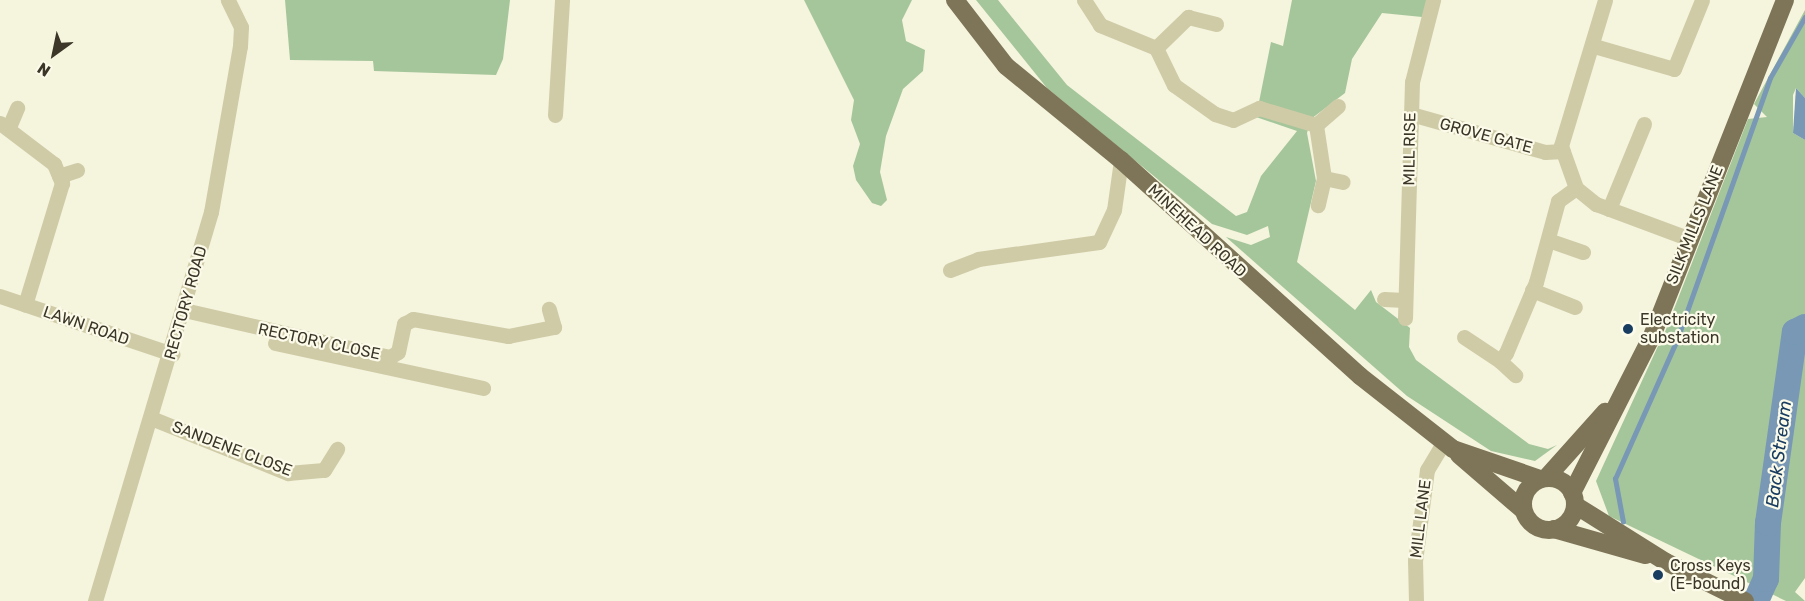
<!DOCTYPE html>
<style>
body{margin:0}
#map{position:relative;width:1805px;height:601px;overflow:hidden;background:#f5f4dd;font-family:Rubik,sans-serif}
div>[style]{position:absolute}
.green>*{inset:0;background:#a5c69b}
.water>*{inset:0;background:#7898b5}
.stream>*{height:4.5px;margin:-2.25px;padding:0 2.25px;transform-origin:2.25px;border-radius:2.25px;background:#7898b5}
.river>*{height:26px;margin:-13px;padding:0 13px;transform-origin:13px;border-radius:13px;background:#7898b5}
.minor>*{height:15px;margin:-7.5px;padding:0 7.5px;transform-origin:7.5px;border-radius:7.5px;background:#cfcba7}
.major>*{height:18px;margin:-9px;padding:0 9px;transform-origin:9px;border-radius:9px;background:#7e7558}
.major>.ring{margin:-9px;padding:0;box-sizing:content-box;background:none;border:18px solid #7e7558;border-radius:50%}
.dots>*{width:16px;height:16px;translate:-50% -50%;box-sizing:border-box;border:3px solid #fcfbea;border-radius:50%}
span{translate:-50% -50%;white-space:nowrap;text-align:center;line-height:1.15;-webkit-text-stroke:4.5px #fcfbea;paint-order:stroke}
.street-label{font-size:16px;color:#3b3628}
.poi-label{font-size:16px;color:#3b3628}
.left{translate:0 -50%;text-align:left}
.water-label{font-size:18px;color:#193d61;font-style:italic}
.north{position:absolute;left:24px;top:24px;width:60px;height:60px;-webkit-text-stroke:4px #fcfbea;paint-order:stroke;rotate:213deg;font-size:16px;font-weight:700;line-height:24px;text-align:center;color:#3b3628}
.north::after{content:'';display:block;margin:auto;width:21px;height:27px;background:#3b3628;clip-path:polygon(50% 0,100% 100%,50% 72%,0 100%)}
</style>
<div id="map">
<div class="green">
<i style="clip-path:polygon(285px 0,510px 0,503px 59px,496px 75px,374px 71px,373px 61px,290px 60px)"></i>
<i style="clip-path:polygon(804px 0,912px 0,902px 20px,906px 41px,925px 50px,923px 71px,903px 89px,886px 136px,880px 172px,887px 200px,881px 206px,872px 203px,856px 180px,853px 166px,860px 144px,851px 120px,854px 100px)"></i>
<i style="clip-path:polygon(976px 0,998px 0,1067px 85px,1236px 216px,1247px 212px,1261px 176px,1297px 131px,1256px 117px,1271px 42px,1283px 46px,1292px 0,1428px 0,1422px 17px,1382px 13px,1352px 59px,1345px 93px,1311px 119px,1307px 133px,1316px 181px,1297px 262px,1355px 310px,1371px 290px,1376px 302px,1410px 328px,1409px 347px,1416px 360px,1529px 444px,1548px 449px,1557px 445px,1535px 461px,1491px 451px,1407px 396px,1226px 237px,1251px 245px,1270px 237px,1268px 226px,1247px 235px,1212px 224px,1047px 88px)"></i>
<i style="clip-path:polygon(1805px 10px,1805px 98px,1796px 88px,1793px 95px,1793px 133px,1805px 140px,1805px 578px,1795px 592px,1805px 601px,1786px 601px,1609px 516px,1596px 481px,1658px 346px,1669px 344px,1663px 337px,1748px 119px,1767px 117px,1754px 104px)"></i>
</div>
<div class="water">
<i style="clip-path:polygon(1796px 88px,1805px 98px,1805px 140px,1793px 133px)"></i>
</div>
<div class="stream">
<i style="left:1623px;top:522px;width:44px;rotate:-100.5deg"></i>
<i style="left:1615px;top:479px;width:150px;rotate:-66deg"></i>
<i style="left:1676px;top:342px;width:280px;rotate:-70.4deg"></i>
<i style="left:1770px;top:78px;width:70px;rotate:-60.2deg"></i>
</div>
<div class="river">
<i style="left:1756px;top:601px;width:24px;rotate:-66deg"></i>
<i style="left:1766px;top:579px;width:56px;rotate:-88deg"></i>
<i style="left:1768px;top:523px;width:193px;rotate:-82deg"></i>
<i style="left:1795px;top:332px;width:11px;rotate:-27deg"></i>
</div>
<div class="minor">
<i style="left:1084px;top:0;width:30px;rotate:57deg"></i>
<i style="left:1100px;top:25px;width:61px;rotate:22.3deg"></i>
<i style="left:1156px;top:48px;width:41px;rotate:64.1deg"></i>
<i style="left:1174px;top:85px;width:50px;rotate:35.3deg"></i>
<i style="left:1215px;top:114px;width:19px;rotate:18deg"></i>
<i style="left:1233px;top:120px;width:29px;rotate:-25deg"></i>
<i style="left:1259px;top:108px;width:59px;rotate:16.6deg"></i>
<i style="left:1316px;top:125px;width:54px;rotate:81.4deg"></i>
<i style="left:1324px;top:178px;width:28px;rotate:103deg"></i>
<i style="left:1605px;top:0;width:152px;rotate:106.8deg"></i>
<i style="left:1561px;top:146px;width:45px;rotate:70.3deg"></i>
<i style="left:1576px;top:188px;width:26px;rotate:39deg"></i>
<i style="left:1596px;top:204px;width:100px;rotate:20.4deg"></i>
<i style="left:1594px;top:46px;width:83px;rotate:16deg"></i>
<i style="left:1674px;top:69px;width:74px;rotate:-67.9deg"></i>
<i style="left:1156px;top:48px;width:45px;rotate:-44.1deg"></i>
<i style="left:1188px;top:17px;width:29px;rotate:14deg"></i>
<i style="left:1411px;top:114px;width:139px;rotate:15.8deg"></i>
<i style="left:1545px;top:152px;width:18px;rotate:-3deg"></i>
<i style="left:555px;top:115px;width:115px;rotate:-86.5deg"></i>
<i style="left:0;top:123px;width:68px;rotate:37.2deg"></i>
<i style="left:54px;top:164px;width:21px;rotate:67deg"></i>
<i style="left:62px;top:183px;width:127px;rotate:106.9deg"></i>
<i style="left:1316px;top:125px;width:29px;rotate:-41deg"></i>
<i style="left:9px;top:127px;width:21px;rotate:-67deg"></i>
<i style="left:59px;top:176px;width:19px;rotate:-18deg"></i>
<i style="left:1324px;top:178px;width:19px;rotate:12deg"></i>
<i style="left:1609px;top:209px;width:92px;rotate:-67.6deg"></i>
<i style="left:1548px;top:240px;width:37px;rotate:19deg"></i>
<i style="left:950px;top:270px;width:30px;rotate:-21deg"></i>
<i style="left:978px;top:259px;width:122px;rotate:-8deg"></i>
<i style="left:1099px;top:242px;width:35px;rotate:-65deg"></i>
<i style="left:1114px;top:210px;width:50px;rotate:-82deg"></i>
<i style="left:1532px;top:290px;width:46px;rotate:21.6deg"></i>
<i style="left:0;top:296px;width:182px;rotate:18.6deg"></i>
<i style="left:1384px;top:299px;width:20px;rotate:3deg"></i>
<i style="left:184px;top:310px;width:211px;rotate:12.9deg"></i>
<i style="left:390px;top:357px;width:9px;rotate:-32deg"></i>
<i style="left:398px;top:352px;width:29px;rotate:-78deg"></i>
<i style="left:404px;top:324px;width:10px;rotate:-29deg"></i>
<i style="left:413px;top:319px;width:97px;rotate:10.1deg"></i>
<i style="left:508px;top:336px;width:47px;rotate:-11.1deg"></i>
<i style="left:554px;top:327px;width:19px;rotate:-106deg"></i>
<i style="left:1405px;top:318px;width:236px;rotate:-88.3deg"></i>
<i style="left:1412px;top:82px;width:85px;rotate:-75.6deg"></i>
<i style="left:1464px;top:337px;width:43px;rotate:33.7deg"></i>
<i style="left:1500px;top:361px;width:10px;rotate:-53deg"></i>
<i style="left:1506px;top:353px;width:77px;rotate:-67.1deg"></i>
<i style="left:1536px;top:282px;width:84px;rotate:-74.8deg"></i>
<i style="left:1558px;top:201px;width:22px;rotate:-36deg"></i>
<i style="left:275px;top:343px;width:213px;rotate:12.2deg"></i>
<i style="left:1500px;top:361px;width:21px;rotate:43deg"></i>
<i style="left:151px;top:418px;width:148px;rotate:21.9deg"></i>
<i style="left:288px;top:473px;width:36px;rotate:-5deg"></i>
<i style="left:324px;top:470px;width:25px;rotate:-58deg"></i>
<i style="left:95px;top:601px;width:406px;rotate:-73.4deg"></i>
<i style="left:211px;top:212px;width:169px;rotate:-80.1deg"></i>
<i style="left:240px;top:46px;width:19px;rotate:-87deg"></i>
<i style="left:241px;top:27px;width:30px;rotate:-116deg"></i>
<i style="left:1416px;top:601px;width:40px;rotate:-91.4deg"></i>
<i style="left:1415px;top:561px;width:92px;rotate:-82.5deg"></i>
<i style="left:1427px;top:470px;width:33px;rotate:-59deg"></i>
</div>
<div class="major">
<i style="left:955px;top:0;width:83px;rotate:52.3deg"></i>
<i style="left:1006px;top:66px;width:149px;rotate:39.3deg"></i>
<i style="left:1121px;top:160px;width:322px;rotate:42.1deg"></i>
<i style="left:1360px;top:376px;width:118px;rotate:38.1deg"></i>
<i style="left:1453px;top:449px;width:92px;rotate:19deg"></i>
<i style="left:1459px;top:455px;width:84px;rotate:40.7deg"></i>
<i style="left:1546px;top:478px;width:89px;rotate:-48.2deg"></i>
<i class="ring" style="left:1523px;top:478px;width:34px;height:34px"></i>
<i style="left:1572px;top:493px;width:176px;rotate:-63deg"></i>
<i style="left:1652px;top:336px;width:361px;rotate:-68.4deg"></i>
<i style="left:1575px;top:505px;width:107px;rotate:32.1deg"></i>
<i style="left:1666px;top:562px;width:88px;rotate:26.3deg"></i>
<i style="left:1554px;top:529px;width:95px;rotate:15.9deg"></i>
</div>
<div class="dots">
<i style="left:1628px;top:329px;background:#193d61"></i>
<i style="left:1658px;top:575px;background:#193d61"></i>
</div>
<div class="street-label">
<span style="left:1486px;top:136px;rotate:15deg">GROVE GATE</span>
<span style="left:1410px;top:149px;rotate:-89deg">MILL RISE</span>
<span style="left:1695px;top:225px;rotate:-68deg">SILK MILLS LANE</span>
<span style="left:1197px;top:231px;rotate:43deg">MINEHEAD ROAD</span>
<span style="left:186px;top:303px;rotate:-74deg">RECTORY ROAD</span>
<span style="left:86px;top:326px;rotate:19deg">LAWN ROAD</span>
<span style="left:319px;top:342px;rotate:12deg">RECTORY CLOSE</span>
<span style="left:232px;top:449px;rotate:21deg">SANDENE CLOSE</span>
<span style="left:1421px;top:519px;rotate:-83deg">MILL LANE</span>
</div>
<div class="poi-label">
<span class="left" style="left:1640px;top:329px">Electricity<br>substation</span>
<span class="left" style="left:1670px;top:575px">Cross Keys<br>(E-bound)</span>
</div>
<div class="water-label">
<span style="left:1779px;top:454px;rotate:-83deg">Back Stream</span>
</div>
<div class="north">N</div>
</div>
